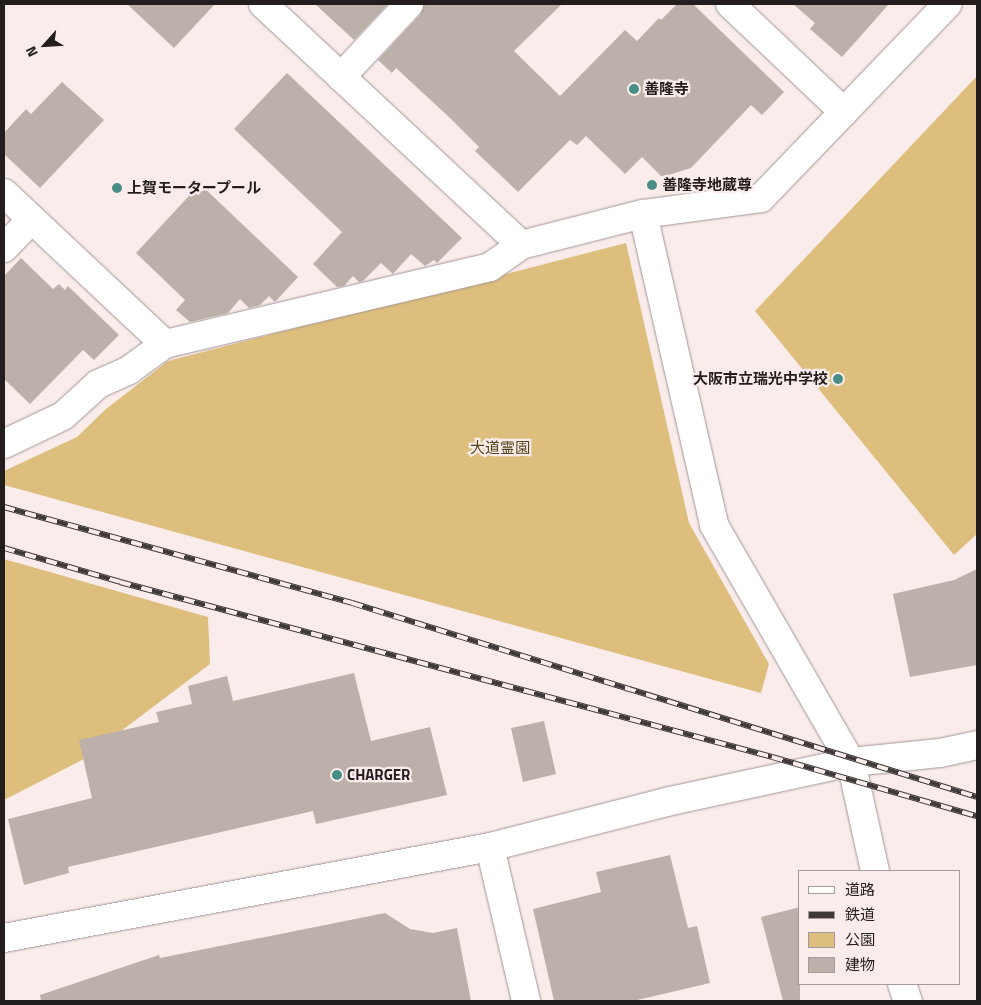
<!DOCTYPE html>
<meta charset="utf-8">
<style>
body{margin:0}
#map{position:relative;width:981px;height:1005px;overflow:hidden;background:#fbecec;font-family:"Titillium Web","Noto Sans JP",sans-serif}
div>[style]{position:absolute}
.green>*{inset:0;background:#ddbe7d}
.building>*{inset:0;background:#bcb0aa}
.roads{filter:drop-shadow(0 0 1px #a29595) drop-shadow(0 0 1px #a29595)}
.minor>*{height:28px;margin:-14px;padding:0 14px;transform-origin:14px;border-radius:14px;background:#fff}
.rail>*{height:5.5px;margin-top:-2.75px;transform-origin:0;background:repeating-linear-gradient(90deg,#fbecec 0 11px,#403939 0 22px);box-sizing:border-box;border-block:1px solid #403939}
.dots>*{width:14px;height:14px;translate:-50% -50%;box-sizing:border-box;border:2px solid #fbecec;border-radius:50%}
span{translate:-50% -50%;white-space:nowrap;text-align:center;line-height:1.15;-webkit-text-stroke:4.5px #fbecec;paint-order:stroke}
.poi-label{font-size:15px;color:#231d1d;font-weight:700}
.left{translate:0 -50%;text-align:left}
.right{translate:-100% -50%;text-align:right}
.park-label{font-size:15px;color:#56441b}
.frame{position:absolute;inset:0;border:5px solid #231d1d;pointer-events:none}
.legend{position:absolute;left:798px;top:870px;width:162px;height:115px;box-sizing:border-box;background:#fbecec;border:1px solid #a59999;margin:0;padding:6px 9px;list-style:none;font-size:15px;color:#231d1d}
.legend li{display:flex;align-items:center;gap:10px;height:25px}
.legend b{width:25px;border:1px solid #a59999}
.north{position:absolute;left:20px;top:20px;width:50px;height:50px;-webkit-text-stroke:4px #fbecec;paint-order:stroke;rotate:244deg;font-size:14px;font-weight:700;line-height:20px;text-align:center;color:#231d1d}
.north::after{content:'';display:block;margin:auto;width:18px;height:22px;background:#231d1d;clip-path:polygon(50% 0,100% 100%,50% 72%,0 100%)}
</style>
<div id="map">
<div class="green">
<i style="clip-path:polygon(977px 76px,977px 534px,954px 555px,755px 311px)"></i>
<i style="clip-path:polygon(626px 243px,689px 523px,769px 664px,761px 693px,4px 485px,4px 471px,77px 437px,106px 409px,168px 361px)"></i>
<i style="clip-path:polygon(4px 559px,208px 617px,210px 664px,84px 759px,4px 800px)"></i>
</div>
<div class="building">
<i style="clip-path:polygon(127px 4px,215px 4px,174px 48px)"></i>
<i style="clip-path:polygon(315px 4px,388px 4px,354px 40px)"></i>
<i style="clip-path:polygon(424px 4px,562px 4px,514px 51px,560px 96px,625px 30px,637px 41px,659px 18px,661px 20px,677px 4px,693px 4px,784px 92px,762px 115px,751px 105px,691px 168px,662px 177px,642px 157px,625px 174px,586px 136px,577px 145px,570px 140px,518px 192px,475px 151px,479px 147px,450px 118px,396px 68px,392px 73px,378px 60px,420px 15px)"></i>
<i style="clip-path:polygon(793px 4px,889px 4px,842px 57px,810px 29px,815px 23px)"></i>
<i style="clip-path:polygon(287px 73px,462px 238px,437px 263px,434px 260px,425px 266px,411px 254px,393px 274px,381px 263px,363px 281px,359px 282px,353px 276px,344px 286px,337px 287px,313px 264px,342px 232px,234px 129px)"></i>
<i style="clip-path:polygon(62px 82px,104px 120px,40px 188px,4px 154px,4px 133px,26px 109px,31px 114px)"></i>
<i style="clip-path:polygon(200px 184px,298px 277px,275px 302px,269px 296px,260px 305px,249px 308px,240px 299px,228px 313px,190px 322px,176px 310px,185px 300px,136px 253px)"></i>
<i style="clip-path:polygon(21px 258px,53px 289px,59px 284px,65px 290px,68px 286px,119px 335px,94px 360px,83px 350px,30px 404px,4px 379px,4px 276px)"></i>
<i style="clip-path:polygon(977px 569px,977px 665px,910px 677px,893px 594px,954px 580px)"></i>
<i style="clip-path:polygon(354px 673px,371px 741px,430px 727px,447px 795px,316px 824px,313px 811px,68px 867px,69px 873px,24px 885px,8px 819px,92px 798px,79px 740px,159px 722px,156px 712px,192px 704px,188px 686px,227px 676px,233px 701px)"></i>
<i style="clip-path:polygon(544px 721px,556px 774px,523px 782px,511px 728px)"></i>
<i style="clip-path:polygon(670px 855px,688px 928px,697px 926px,710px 983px,633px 1001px,554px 1001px,533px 909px,601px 892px,596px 872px)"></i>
<i style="clip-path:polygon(800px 907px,800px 1001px,783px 1001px,761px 917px)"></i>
<i style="clip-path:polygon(385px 913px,410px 929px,433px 933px,457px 928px,471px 1001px,41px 1001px,40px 995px,159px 955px,160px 958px)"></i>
</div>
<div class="roads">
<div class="minor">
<i style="left:263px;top:4px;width:353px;rotate:43deg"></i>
<i style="left:730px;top:4px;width:157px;rotate:43.5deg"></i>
<i style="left:341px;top:77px;width:100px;rotate:-47deg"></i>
<i style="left:4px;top:193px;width:221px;rotate:43.2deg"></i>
<i style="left:643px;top:214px;width:319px;rotate:77.1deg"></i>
<i style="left:714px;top:525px;width:274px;rotate:60deg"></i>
<i style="left:851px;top:762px;width:112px;rotate:77.6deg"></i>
<i style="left:4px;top:248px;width:39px;rotate:-46deg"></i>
<i style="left:4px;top:444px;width:65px;rotate:-25.4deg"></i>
<i style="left:63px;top:416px;width:47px;rotate:-42.4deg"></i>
<i style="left:98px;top:384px;width:34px;rotate:-24deg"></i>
<i style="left:129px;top:370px;width:44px;rotate:-35.8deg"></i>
<i style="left:165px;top:344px;width:334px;rotate:-13.3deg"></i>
<i style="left:490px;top:267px;width:38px;rotate:-35deg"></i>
<i style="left:521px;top:245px;width:126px;rotate:-14.3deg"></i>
<i style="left:643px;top:214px;width:119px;rotate:-7.7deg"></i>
<i style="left:761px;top:198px;width:269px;rotate:-46.1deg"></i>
<i style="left:490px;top:847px;width:158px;rotate:76.8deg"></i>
<i style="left:4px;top:938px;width:494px;rotate:-10.6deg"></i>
<i style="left:490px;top:847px;width:182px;rotate:-14.3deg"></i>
<i style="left:666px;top:802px;width:189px;rotate:-12.2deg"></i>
<i style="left:851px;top:762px;width:89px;rotate:-5.8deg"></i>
<i style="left:940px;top:753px;width:38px;rotate:-12deg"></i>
<i style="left:902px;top:984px;width:18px;rotate:71deg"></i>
</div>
</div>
<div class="rail">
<i style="left:4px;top:507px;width:361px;rotate:15.4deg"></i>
<i style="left:352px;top:603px;width:654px;rotate:17.24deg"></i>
<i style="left:4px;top:548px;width:121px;rotate:16.3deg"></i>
<i style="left:120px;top:582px;width:675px;rotate:15.02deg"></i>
<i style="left:772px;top:757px;width:213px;rotate:16.1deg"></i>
</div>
<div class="dots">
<i style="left:634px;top:89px;background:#488e87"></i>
<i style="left:652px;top:185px;background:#488e87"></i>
<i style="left:117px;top:188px;background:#488e87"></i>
<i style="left:838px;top:379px;background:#488e87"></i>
<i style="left:337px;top:775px;background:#488e87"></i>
</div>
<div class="poi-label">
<span class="left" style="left:644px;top:89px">善隆寺</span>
<span class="left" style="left:662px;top:185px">善隆寺地蔵尊</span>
<span class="left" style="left:127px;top:188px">上賀モータープール</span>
<span class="right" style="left:828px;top:379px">大阪市立瑞光中学校</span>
<span class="left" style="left:347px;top:775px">CHARGER</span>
</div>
<div class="park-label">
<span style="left:500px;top:448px">大道霊園</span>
</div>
<div class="frame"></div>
<ul class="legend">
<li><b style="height:6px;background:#fff"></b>道路</li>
<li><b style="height:6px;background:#403939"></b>鉄道</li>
<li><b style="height:14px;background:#ddbe7d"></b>公園</li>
<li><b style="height:14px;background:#bcb0aa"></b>建物</li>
</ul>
<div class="north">N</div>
</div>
